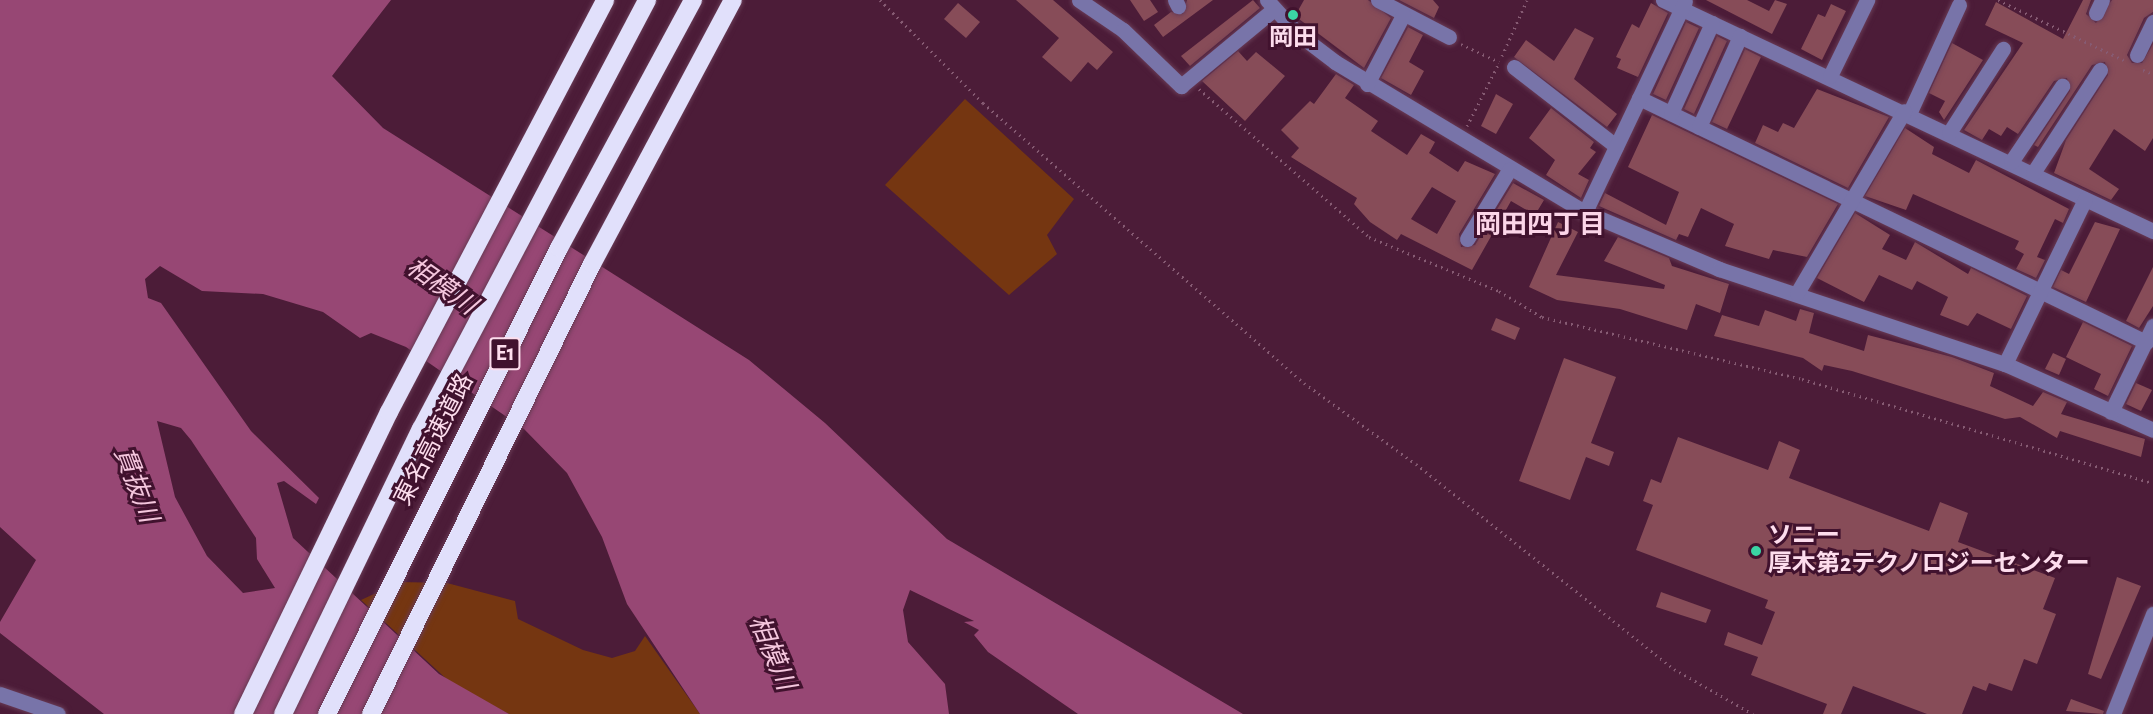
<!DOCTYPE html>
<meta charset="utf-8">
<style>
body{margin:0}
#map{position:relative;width:2153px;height:714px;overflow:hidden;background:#4c1c38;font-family:"Alegreya Sans","Noto Sans JP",sans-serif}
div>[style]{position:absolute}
.green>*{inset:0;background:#753611}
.water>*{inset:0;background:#974774}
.building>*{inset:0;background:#874c58}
.path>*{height:3px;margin-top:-1.5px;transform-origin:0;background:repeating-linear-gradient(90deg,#865b73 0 1.5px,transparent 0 6px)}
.roads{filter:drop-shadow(0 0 2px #683b55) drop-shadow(0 0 2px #683b55)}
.minor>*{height:15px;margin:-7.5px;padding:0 7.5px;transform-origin:7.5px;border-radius:7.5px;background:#7874a9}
.highway>*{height:18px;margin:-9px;padding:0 9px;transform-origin:9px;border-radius:9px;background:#e1e0fb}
.dots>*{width:16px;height:16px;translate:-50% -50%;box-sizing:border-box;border:3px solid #41122e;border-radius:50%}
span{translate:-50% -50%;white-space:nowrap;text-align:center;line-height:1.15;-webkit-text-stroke:6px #41122e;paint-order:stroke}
.shield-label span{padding:2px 4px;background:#41122e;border:2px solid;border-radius:4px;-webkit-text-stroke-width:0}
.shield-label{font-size:22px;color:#fddded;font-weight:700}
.poi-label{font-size:24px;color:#fddded;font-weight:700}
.left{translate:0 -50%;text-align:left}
.street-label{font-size:24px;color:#fddded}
.neighbourhood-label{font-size:26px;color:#fbd5e8;font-weight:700}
.water-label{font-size:26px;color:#f5c7de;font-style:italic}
</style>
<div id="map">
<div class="green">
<i style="clip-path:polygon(965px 99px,1074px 199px,1047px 235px,1057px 254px,1009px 295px,885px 185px)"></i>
<i style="clip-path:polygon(400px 582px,447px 583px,515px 601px,518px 619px,583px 650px,612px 658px,635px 651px,645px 636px,700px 714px,509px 714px,453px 685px,361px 600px)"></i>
</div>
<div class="water">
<i style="clip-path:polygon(evenodd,0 0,391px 0,332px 76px,383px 128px,749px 360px,825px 423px,947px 539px,1243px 714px,1078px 714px,988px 652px,974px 635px,979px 630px,964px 622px,974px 621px,910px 590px,903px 610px,908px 642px,945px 684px,949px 714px,700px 714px,627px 604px,602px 537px,567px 473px,524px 429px,406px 347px,371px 333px,360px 338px,323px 312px,263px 294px,202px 291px,160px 266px,145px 279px,148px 298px,161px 303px,251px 431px,319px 498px,316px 504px,284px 481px,277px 483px,293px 538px,439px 674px,509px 714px,104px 714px,0 633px,0 622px,36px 560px,0 527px,0 0,157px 421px,181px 428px,191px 440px,256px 538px,257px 559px,275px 588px,243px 593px,207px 556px,175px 497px,157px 421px)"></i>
</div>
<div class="building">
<i style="clip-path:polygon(1016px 0,1053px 0,1113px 52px,1097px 70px,1088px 62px,1071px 82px,1042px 57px,1059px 38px)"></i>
<i style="clip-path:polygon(1130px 0,1150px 0,1158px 12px,1144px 21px)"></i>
<i style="clip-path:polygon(1187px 0,1213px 0,1163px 37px,1154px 25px,1171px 12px,1183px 14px)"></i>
<i style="clip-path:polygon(1253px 0,1260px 8px,1190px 66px,1181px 56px)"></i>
<i style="clip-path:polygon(1304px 0,1368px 0,1391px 18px,1364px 68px,1295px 16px)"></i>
<i style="clip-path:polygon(1399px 0,1433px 0,1439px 7px,1434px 18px)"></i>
<i style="clip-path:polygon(1706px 0,1747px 0,1769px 11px,1775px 0,1787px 4px,1772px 34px)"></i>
<i style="clip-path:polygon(2083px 0,2091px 0,2086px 14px,2096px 23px,2112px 0,2153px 0,2153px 12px,2144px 18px,2127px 55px,2132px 63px,2142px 63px,2153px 44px,2153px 138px,2145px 151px,2114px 129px,2089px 169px,2119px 189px,2111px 200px,2054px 173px,2066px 140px,2108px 75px,2105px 62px,2092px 65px,2038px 147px,2034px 145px,2070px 91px,2067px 78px,2054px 81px,2018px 134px,2007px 127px,2001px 136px,1989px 129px,1982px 140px,1964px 130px,2023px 43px,1985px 25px,1996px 2px,2063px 39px)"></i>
<i style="clip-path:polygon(958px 3px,980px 22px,966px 38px,944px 19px)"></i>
<i style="clip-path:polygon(1651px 3px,1668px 13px,1638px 77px,1617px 68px,1621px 59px,1616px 57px,1632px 24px,1639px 28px)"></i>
<i style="clip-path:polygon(1831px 4px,1846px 11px,1822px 60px,1801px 49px,1818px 14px,1825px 17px)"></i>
<i style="clip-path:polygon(1686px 22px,1699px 28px,1666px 100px,1653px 94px)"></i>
<i style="clip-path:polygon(1408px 27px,1423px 35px,1409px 62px,1424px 71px,1411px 95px,1381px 78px)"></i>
<i style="clip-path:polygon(1575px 28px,1594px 38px,1574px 79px,1617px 114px,1607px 127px,1514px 57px,1526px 40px,1554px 61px)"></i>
<i style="clip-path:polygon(1717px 36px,1727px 41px,1694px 114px,1684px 109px)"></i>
<i style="clip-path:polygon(1952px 43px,1983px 60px,1944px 120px,1939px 112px,1945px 101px,1929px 93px)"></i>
<i style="clip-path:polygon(1745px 49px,1761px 57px,1727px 129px,1712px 122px)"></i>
<i style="clip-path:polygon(1238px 51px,1247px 61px,1256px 52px,1285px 76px,1245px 121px,1202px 81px)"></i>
<i style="clip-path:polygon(evenodd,1336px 74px,1354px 85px,1345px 98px,1378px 121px,1371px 131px,1407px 155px,1421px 134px,1435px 142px,1429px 153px,1458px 172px,1465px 161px,1495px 174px,1459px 234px,1461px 247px,1475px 245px,1513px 183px,1544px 200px,1535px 215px,1511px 201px,1472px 270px,1401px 234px,1397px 240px,1370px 222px,1354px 204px,1357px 198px,1291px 157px,1299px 148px,1281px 130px,1310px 101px,1314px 104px,1336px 74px,1432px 187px,1456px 201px,1437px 234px,1411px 219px,1432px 187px)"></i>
<i style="clip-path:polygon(1817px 89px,1889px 117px,1848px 188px,1755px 143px,1763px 125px,1778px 132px,1783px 123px,1794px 128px)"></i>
<i style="clip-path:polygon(1496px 94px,1513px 104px,1496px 134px,1481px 126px)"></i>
<i style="clip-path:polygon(1551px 108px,1594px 142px,1590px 148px,1596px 152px,1578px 174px,1589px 180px,1581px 198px,1546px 175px,1555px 160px,1529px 138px)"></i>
<i style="clip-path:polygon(1652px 115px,1838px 204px,1807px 257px,1773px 250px,1769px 259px,1725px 246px,1734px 224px,1701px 208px,1688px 237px,1679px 234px,1676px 240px,1599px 206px,1605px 193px,1666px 225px,1679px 192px,1628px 167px)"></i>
<i style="clip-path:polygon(1905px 128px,1934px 147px,1932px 154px,1969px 173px,1976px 160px,2069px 209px,2063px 223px,2055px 219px,2037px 257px,2045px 260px,2036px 278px,2016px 269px,2024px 254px,2015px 249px,2019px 241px,1913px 194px,1906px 210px,1865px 196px)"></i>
<i style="clip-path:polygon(1855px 213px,1890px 235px,1882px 249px,1906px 260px,1915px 242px,1968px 274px,1971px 268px,2027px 296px,2011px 329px,1977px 313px,1968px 326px,1940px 315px,1948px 297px,1917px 281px,1912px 290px,1879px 275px,1864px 302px,1817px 278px)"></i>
<i style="clip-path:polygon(1558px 222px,1578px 232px,1556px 275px,1664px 289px,1665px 285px,1604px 261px,1618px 237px,1669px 258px,1672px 266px,1729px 284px,1720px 313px,1696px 304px,1687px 330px,1620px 309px,1557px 300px,1529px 287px)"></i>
<i style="clip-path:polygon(2095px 222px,2120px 229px,2086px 302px,2053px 287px,2061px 270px,2069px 274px)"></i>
<i style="clip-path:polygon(2153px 267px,2153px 306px,2139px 328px,2126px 321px)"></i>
<i style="clip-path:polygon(1800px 309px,1814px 313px,1809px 333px,1864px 351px,1868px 335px,1952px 357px,1994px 373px,1990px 386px,2033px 406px,2043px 392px,2067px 402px,2061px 414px,2145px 439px,2141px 457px,2060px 431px,2057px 438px,2020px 417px,2005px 419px,1852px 371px,1824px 365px,1822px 371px,1803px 358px,1714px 336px,1722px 315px,1759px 326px,1765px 310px,1796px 321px)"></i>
<i style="clip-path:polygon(1496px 318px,1520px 328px,1515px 340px,1491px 330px)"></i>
<i style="clip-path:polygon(2083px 322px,2132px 346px,2108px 396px,2094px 389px,2101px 374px,2066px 357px)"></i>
<i style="clip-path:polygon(2053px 353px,2066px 359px,2059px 375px,2045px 369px)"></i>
<i style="clip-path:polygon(1564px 358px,1616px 377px,1591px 443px,1614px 452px,1609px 466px,1586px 457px,1570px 500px,1519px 481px)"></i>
<i style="clip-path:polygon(2136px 383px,2152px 390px,2141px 411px,2126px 404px)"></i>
<i style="clip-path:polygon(1678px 437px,1768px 470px,1779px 441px,1800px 450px,1789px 478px,1929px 531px,1940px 502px,1968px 513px,1958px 542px,2055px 578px,2043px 609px,2056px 614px,2037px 664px,2024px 659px,2012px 691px,1989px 683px,1986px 691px,1973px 686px,1962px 714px,1927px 714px,1853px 686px,1841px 714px,1823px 714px,1827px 704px,1751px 675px,1758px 657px,1724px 645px,1728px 632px,1762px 645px,1775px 612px,1765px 608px,1768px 600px,1636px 550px,1653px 505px,1643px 501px,1651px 479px,1661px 483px)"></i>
<i style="clip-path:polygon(2117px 577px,2141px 586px,2101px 679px,2088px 674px)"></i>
<i style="clip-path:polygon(1661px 592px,1711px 610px,1706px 623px,1656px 607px)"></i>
<i style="clip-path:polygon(2071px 699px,2104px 711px,2103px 714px,2066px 711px)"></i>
</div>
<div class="path">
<i style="left:880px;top:0;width:146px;rotate:45deg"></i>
<i style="left:983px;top:103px;width:426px;rotate:41.1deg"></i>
<i style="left:1304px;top:383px;width:138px;rotate:35.9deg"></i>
<i style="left:1416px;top:464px;width:330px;rotate:38.5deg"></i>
<i style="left:1674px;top:669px;width:91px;rotate:29.7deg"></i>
<i style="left:1998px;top:0;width:140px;rotate:25.5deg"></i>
<i style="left:1461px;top:44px;width:42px;rotate:25.3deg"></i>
<i style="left:1502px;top:56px;width:61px;rotate:-65.9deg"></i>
<i style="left:2143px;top:70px;width:11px;rotate:22deg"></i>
<i style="left:1199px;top:89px;width:225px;rotate:41deg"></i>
<i style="left:1369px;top:237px;width:141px;rotate:22.6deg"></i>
<i style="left:1499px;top:291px;width:50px;rotate:31.2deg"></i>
<i style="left:1542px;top:317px;width:267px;rotate:13.4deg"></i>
<i style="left:1802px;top:379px;width:366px;rotate:16.5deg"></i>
<i style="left:1467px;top:126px;width:68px;rotate:-63.1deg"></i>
</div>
<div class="roads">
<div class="minor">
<i style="left:1079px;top:0;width:53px;rotate:34.3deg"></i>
<i style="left:1123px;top:30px;width:81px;rotate:44deg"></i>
<i style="left:1181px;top:86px;width:121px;rotate:-39.6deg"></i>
<i style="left:1175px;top:0;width:7px;rotate:63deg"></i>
<i style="left:1267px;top:0;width:45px;rotate:47.7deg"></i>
<i style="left:1297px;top:33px;width:48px;rotate:37.3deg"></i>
<i style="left:1335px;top:62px;width:292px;rotate:31deg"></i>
<i style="left:1585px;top:212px;width:146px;rotate:23deg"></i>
<i style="left:1719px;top:269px;width:301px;rotate:18.4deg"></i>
<i style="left:2005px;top:364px;width:162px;rotate:24deg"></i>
<i style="left:1378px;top:0;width:80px;rotate:27.5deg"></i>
<i style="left:1663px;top:0;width:542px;rotate:25.24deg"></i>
<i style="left:2096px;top:13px;width:14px;rotate:-65deg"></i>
<i style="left:2137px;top:55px;width:37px;rotate:-64deg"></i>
<i style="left:1514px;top:67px;width:129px;rotate:37.8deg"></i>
<i style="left:1830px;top:76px;width:85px;rotate:-64deg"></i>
<i style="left:1367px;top:84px;width:78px;rotate:-62.4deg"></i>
<i style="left:1639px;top:98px;width:563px;rotate:25.7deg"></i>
<i style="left:1671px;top:113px;width:99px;rotate:-65.5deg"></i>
<i style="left:1909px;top:114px;width:120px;rotate:-65.4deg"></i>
<i style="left:1699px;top:127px;width:100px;rotate:-65.7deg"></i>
<i style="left:1949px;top:133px;width:100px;rotate:-57.3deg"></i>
<i style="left:2011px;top:162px;width:92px;rotate:-56.1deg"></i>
<i style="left:2033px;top:173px;width:123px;rotate:-57deg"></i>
<i style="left:1585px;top:212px;width:233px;rotate:-64.6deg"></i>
<i style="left:1467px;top:239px;width:81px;rotate:-58.7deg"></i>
<i style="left:1797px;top:293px;width:211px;rotate:-59.5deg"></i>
<i style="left:2005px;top:364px;width:183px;rotate:-64.1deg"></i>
<i style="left:2111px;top:412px;width:96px;rotate:-64deg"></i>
<i style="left:0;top:694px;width:61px;rotate:19deg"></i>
<i style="left:2113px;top:714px;width:108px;rotate:-68.2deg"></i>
</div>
<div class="highway">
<i style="left:243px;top:714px;width:335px;rotate:-64.2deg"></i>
<i style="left:389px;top:412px;width:465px;rotate:-62.3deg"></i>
<i style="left:283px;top:714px;width:317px;rotate:-64.2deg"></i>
<i style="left:421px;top:429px;width:485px;rotate:-62.2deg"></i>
<i style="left:327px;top:714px;width:521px;rotate:-63.53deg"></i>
<i style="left:559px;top:248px;width:282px;rotate:-61.6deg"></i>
<i style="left:371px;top:714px;width:501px;rotate:-63.84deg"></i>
<i style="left:592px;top:264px;width:299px;rotate:-61.9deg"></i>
</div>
</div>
<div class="dots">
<i style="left:1293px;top:15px;background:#3bd4a4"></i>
<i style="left:1756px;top:551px;background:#3bd4a4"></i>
</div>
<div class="shield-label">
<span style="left:505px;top:354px">E1</span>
</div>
<div class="poi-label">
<span style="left:1293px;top:39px">岡田</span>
<span class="left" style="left:1768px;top:551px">ソニー<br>厚木第2テクノロジーセンター</span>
</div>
<div class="street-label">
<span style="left:435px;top:440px;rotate:-63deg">東名高速道路</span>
</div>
<div class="neighbourhood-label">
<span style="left:1540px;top:226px">岡田四丁目</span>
</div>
<div class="water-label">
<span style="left:441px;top:287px;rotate:35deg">相模川</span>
<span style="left:135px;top:485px;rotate:69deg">貫抜川</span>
<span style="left:771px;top:653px;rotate:67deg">相模川</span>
</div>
</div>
